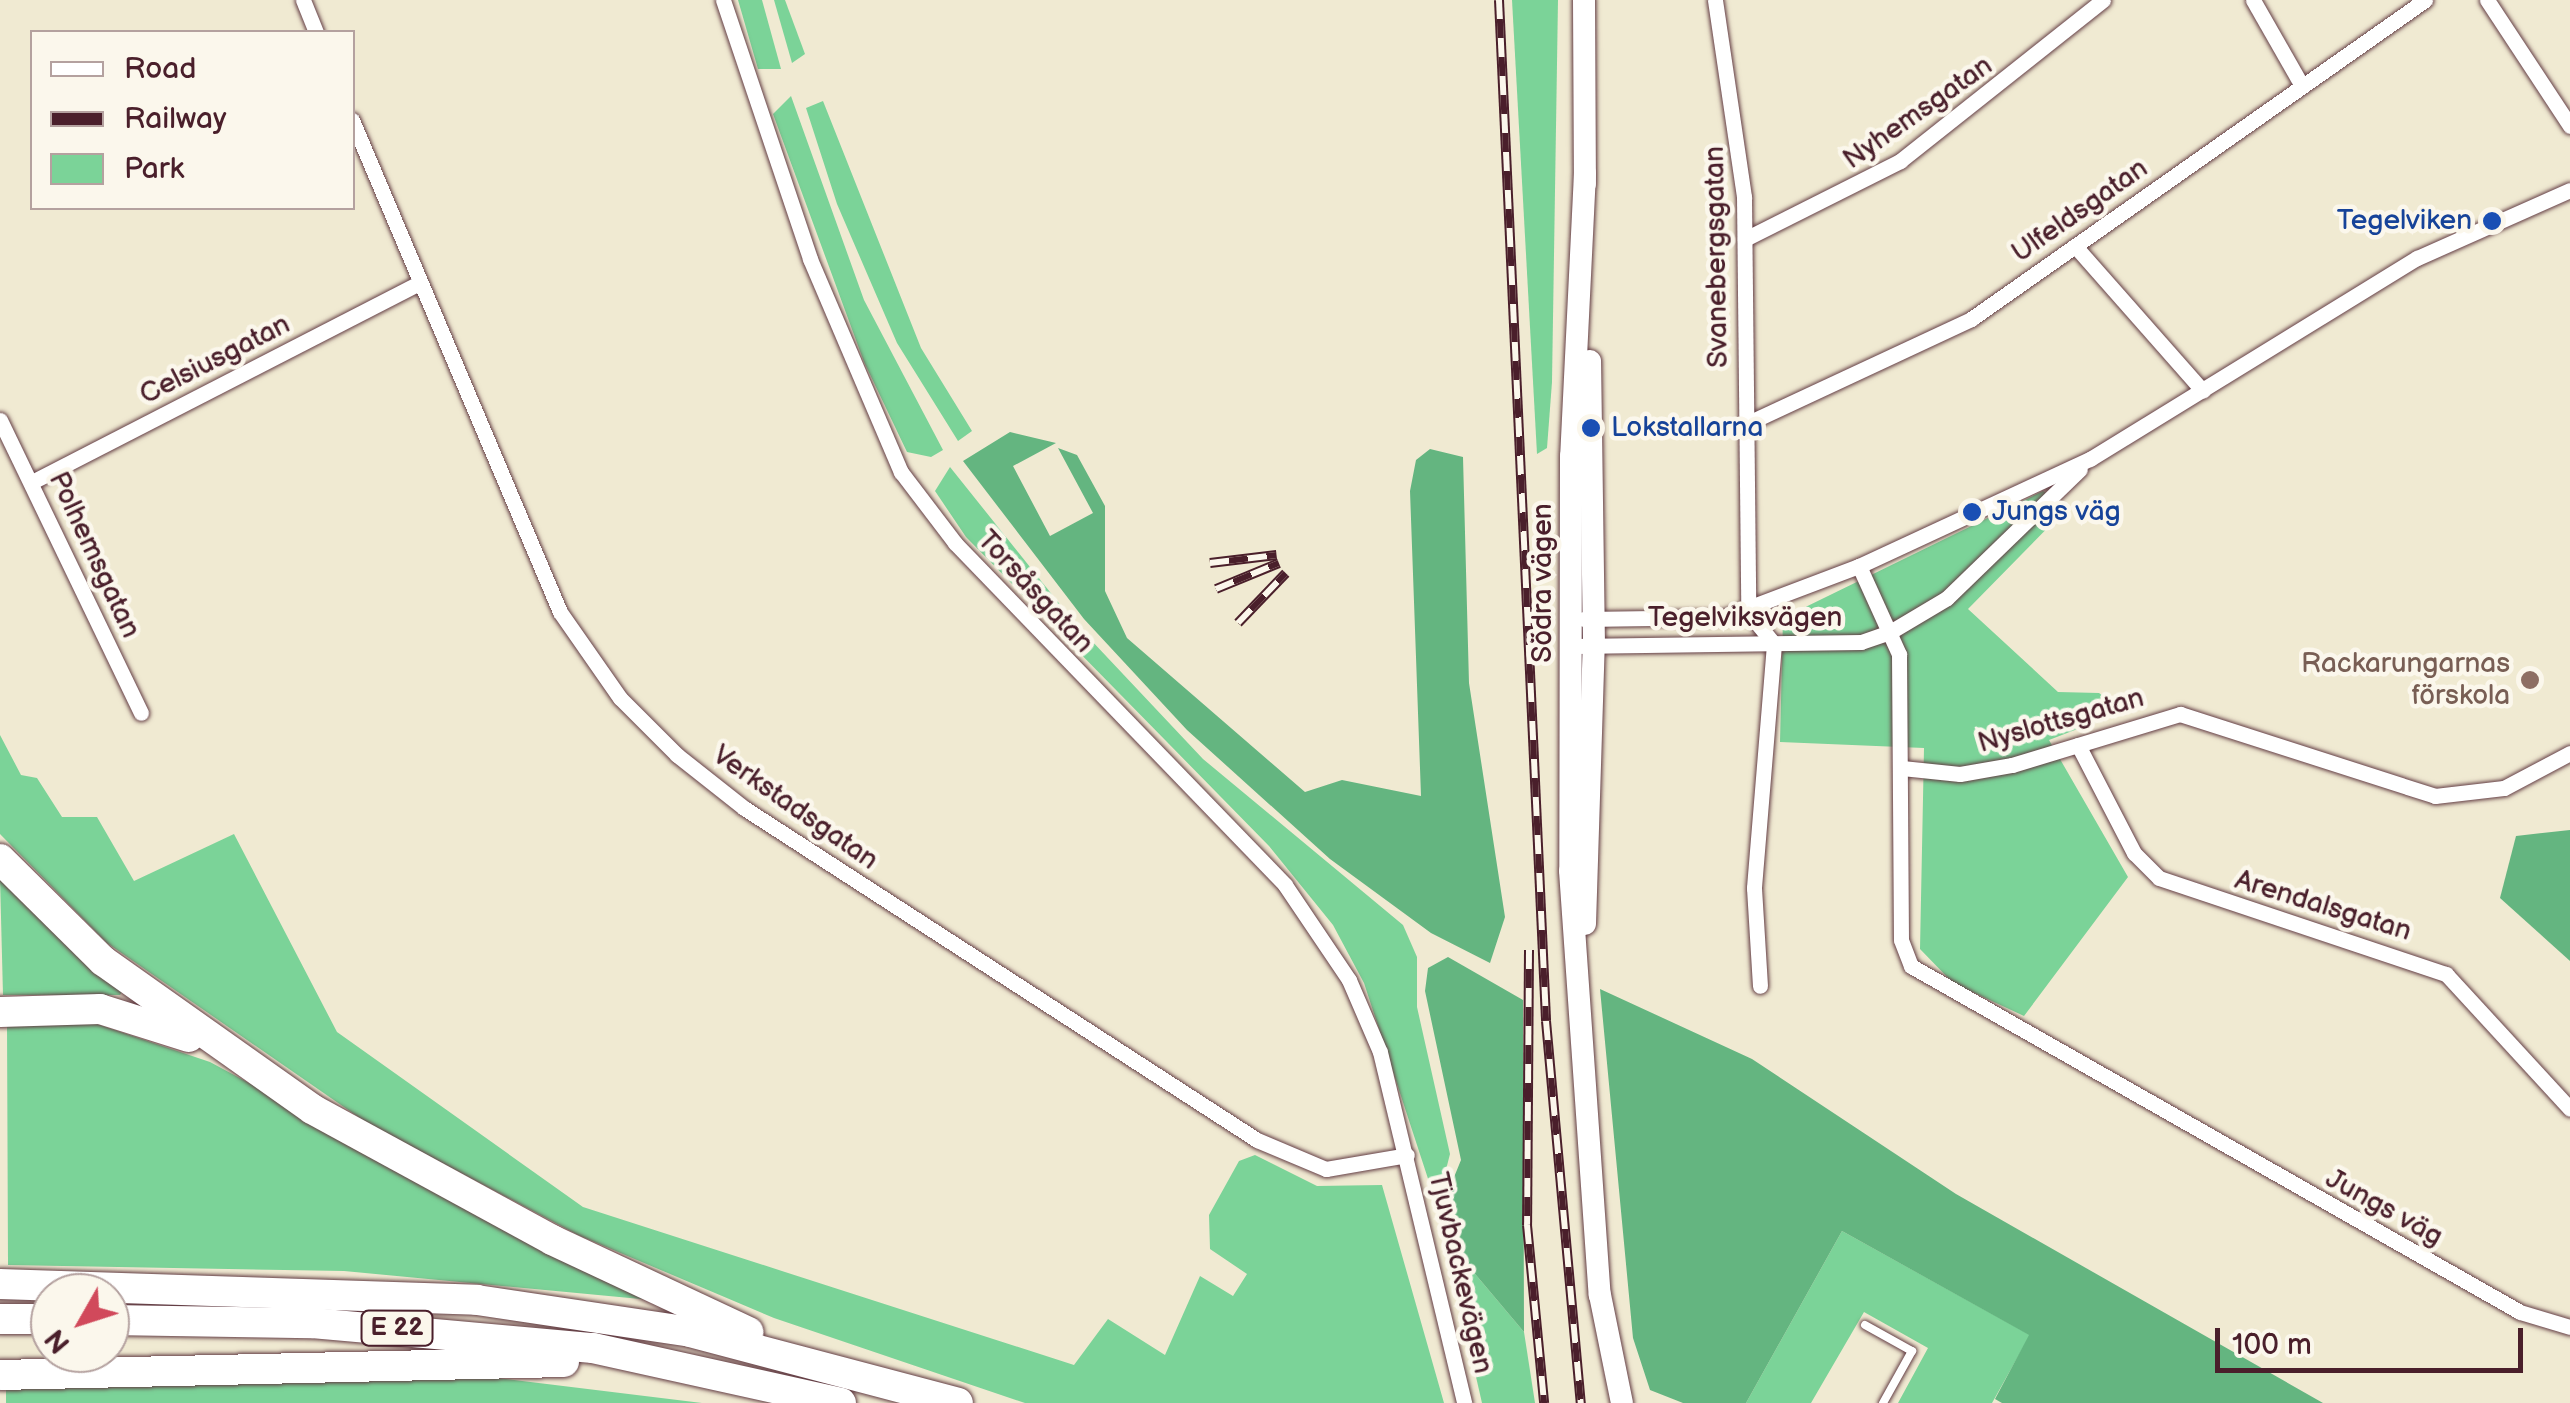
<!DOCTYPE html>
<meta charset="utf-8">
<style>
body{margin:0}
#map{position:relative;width:2570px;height:1403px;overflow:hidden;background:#f0ead2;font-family:"Balsamiq Sans",sans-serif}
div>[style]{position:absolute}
.green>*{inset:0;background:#7bd398}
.forest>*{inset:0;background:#64b580}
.roads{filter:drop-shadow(0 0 2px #633d44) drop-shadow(0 0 2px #633d44)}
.service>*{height:8px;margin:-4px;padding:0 4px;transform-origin:4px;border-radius:4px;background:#fff}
.minor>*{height:15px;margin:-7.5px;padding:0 7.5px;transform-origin:7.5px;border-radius:7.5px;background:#fff}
.secondary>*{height:22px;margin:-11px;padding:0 11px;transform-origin:11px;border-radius:11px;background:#fff}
.motorway>*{height:30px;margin:-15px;padding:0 15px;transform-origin:15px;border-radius:15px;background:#fff}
.rail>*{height:10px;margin-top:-5px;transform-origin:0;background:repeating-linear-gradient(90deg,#fbf7ec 0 19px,#4a1f2b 0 38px);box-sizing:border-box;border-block:2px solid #4a1f2b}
.dots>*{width:28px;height:28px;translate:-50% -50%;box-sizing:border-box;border:5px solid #fbf7ec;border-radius:50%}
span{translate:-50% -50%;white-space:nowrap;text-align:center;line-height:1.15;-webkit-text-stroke:9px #fbf7ec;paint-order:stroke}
.shield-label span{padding:2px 8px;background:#fbf7ec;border:2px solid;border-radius:8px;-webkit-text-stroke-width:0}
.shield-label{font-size:25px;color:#4a1f2b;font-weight:700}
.street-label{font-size:28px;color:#4a1f2b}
.transit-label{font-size:28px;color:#164399}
.right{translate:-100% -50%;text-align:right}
.left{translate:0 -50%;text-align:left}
.education-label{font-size:28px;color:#785e54}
.legend{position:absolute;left:30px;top:30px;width:325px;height:180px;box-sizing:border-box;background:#fbf7ec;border:2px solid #b4a19f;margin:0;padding:12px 18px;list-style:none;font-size:30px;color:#4a1f2b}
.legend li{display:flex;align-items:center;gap:20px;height:50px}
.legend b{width:50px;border:2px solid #b4a19f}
.north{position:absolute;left:30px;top:1273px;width:100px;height:100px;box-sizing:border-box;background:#fbf7ec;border:2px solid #b4a19f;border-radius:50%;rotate:231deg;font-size:28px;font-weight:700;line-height:40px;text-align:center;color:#4a1f2b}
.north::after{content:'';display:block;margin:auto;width:35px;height:45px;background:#d1495b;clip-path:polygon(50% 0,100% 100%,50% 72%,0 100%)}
.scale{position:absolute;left:2215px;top:1328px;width:308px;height:45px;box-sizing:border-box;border:5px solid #4a1f2b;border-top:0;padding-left:12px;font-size:30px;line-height:35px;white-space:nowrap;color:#4a1f2b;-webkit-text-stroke:8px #fbf7ec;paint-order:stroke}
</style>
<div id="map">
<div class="green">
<i style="clip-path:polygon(738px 0,762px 0,781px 69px,758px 69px)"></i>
<i style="clip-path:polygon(774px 0,785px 0,805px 54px,792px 63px)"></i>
<i style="clip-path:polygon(1512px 0,1558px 0,1552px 382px,1547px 448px,1537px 454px)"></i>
<i style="clip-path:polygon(791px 96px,864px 300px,943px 450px,931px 457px,907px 452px,864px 362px,773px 114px)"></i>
<i style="clip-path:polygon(823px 101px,921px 348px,972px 431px,958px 441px,897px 343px,837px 204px,806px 108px)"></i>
<i style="clip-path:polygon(950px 467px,1074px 622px,1203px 759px,1403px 925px,1417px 957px,1417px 1007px,1450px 1154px,1440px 1193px,1434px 1197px,1364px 983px,1333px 925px,1269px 846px,966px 537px,935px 491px)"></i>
<i style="clip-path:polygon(2043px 491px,2069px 506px,1968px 609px,2058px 692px,2099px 693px,2124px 711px,2049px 740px,2128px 877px,2024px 1016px,1953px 983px,1920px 949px,1924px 748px,1780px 742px,1783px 618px)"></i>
<i style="clip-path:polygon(0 735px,21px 775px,37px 778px,62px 817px,97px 817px,134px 881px,234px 834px,337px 1032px,583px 1207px,1074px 1365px,1108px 1319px,1165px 1355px,1200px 1276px,1233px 1296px,1247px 1274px,1210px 1249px,1209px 1215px,1239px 1161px,1255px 1155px,1317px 1186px,1382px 1185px,1444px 1403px,1025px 1403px,774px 1318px,578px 1235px,367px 1123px,107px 943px,0 834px)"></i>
<i style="clip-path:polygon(0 878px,123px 990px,120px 995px,3px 995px)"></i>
<i style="clip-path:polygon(82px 1019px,210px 1062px,651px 1300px,344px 1271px,8px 1265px,7px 1024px)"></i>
<i style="clip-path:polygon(1842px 1231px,2030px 1335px,1992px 1403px,1898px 1403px,1928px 1348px,1864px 1312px,1811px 1403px,1746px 1403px)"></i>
<i style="clip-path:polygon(1444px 1237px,1524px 1332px,1535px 1403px,1482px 1403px)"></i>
<i style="clip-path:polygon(497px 1378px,702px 1403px,6px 1403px,6px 1388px)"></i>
</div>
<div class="forest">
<i style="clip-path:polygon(1010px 432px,1056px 443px,1013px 466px,1050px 536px,1093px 513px,1058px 448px,1077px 455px,1105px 506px,1105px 591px,1127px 638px,1305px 792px,1342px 780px,1421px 796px,1410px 491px,1416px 460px,1430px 449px,1463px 457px,1469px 683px,1505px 917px,1490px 963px,1431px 933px,1330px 859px,1187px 730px,1084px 619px,963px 461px)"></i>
<i style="clip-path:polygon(2570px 830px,2570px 961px,2500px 898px,2516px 836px)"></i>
<i style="clip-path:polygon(1448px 957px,1523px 1000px,1524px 1332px,1444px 1237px,1439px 1214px,1461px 1160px,1425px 991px,1428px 968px)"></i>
<i style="clip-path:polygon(1600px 989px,1752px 1059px,1956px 1194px,2323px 1403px,2002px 1403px,1995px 1399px,2029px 1335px,1842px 1231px,1746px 1403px,1683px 1403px,1650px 1390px,1633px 1338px)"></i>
</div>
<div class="roads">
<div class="service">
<i style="left:1865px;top:1325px;width:54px;rotate:29deg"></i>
<i style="left:1912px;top:1351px;width:60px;rotate:119.1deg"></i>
</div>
<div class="minor">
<i style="left:303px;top:0;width:35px;rotate:68deg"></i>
<i style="left:723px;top:0;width:273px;rotate:71.4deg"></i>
<i style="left:810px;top:259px;width:232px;rotate:66.9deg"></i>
<i style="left:901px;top:472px;width:89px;rotate:52.7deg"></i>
<i style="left:955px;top:543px;width:475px;rotate:46deg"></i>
<i style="left:1285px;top:885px;width:115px;rotate:56deg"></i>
<i style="left:1349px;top:980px;width:78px;rotate:66.7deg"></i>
<i style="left:1380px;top:1052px;width:361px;rotate:76.5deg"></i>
<i style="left:1715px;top:0;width:199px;rotate:81.6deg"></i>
<i style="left:1744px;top:197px;width:415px;rotate:89.4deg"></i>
<i style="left:1748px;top:612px;width:41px;rotate:50.9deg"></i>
<i style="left:1774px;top:644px;width:245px;rotate:94.7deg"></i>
<i style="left:1754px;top:888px;width:98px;rotate:86.5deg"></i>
<i style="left:2253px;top:0;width:97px;rotate:60.3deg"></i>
<i style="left:2487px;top:0;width:151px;rotate:56.6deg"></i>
<i style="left:352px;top:120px;width:534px;rotate:67.08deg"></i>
<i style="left:560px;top:612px;width:105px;rotate:55.1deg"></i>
<i style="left:620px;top:698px;width:81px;rotate:45deg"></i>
<i style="left:677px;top:755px;width:85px;rotate:38.3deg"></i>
<i style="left:744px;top:808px;width:611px;rotate:32.91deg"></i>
<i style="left:1257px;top:1140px;width:75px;rotate:22.8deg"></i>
<i style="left:1326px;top:1169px;width:82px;rotate:-9.8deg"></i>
<i style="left:1745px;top:239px;width:174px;rotate:-26.7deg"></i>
<i style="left:1900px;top:161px;width:259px;rotate:-38.4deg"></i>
<i style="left:2075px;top:246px;width:193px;rotate:48.6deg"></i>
<i style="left:0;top:420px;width:325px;rotate:64.3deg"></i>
<i style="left:1744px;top:425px;width:251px;rotate:-25deg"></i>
<i style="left:1971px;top:319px;width:555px;rotate:-35.09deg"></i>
<i style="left:32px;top:482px;width:436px;rotate:-27.2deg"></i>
<i style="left:1859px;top:566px;width:97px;rotate:65.6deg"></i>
<i style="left:1899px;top:654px;width:286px;rotate:89.6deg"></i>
<i style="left:1901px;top:940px;width:28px;rotate:69deg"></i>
<i style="left:1911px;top:966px;width:700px;rotate:29.6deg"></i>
<i style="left:2520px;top:1312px;width:52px;rotate:16.7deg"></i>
<i style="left:1584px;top:619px;width:140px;rotate:-0.8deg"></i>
<i style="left:1724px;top:617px;width:144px;rotate:-20.7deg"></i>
<i style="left:1859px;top:566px;width:255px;rotate:-24.9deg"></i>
<i style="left:2090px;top:459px;width:384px;rotate:-31.6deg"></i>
<i style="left:2417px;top:258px;width:167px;rotate:-24deg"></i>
<i style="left:1574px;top:646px;width:287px;rotate:-0.8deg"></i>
<i style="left:1861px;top:642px;width:31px;rotate:-19deg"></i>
<i style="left:1890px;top:632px;width:66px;rotate:-30.8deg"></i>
<i style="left:1947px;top:598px;width:185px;rotate:-44.1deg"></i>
<i style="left:2078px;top:745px;width:122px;rotate:62.6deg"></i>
<i style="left:2134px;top:853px;width:35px;rotate:45deg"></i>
<i style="left:2159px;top:878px;width:303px;rotate:18.5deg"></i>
<i style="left:2446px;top:974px;width:183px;rotate:47.4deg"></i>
<i style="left:1902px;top:768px;width:58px;rotate:5.9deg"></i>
<i style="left:1960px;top:774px;width:53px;rotate:-9.8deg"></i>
<i style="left:2012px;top:765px;width:176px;rotate:-16.9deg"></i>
<i style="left:2180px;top:714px;width:268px;rotate:17.8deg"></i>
<i style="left:2435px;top:796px;width:69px;rotate:-6.6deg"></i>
<i style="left:2504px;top:788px;width:75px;rotate:-27.9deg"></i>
</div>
<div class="secondary">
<i style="left:1584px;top:0;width:184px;rotate:89.7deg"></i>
<i style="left:1585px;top:173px;width:283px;rotate:92.8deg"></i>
<i style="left:1571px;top:456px;width:415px;rotate:90.1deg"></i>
<i style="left:1570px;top:871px;width:425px;rotate:86deg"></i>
<i style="left:1600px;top:1295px;width:110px;rotate:78.5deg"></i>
<i style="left:1585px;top:924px;width:279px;rotate:-88.2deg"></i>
<i style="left:1594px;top:645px;width:284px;rotate:-90.8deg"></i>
</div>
<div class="motorway">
<i style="left:0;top:859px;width:145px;rotate:44.7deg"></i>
<i style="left:103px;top:961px;width:256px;rotate:35.3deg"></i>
<i style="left:312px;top:1109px;width:273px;rotate:28.6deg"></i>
<i style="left:552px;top:1240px;width:217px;rotate:25.1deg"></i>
<i style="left:0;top:1012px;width:100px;rotate:-1.7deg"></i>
<i style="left:100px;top:1009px;width:93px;rotate:17.5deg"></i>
<i style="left:0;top:1284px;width:477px;rotate:1.9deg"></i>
<i style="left:477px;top:1300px;width:215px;rotate:8.5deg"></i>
<i style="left:690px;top:1332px;width:277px;rotate:14.8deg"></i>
<i style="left:0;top:1319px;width:50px"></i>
<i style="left:110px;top:1320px;width:202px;rotate:0.9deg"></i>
<i style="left:312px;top:1323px;width:282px;rotate:5.1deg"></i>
<i style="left:593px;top:1348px;width:254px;rotate:12.5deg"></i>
<i style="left:0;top:1375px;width:564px;rotate:-1.32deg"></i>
</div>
</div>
<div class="rail">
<i style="left:1499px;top:0;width:1022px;rotate:87.36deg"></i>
<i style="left:1546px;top:1021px;width:384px;rotate:84.8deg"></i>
<i style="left:1210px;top:563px;width:67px;rotate:-6.8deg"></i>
<i style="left:1216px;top:589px;width:68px;rotate:-22.4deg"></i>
<i style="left:1238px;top:623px;width:69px;rotate:-46.2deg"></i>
<i style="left:1529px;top:950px;width:275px;rotate:90.4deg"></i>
<i style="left:1527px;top:1225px;width:179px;rotate:84.5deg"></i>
</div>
<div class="dots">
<i style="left:2492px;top:221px;background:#1a4fb4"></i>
<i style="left:1591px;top:428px;background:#1a4fb4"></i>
<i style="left:1972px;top:512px;background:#1a4fb4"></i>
<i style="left:2530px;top:680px;background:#8d6e63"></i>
</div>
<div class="shield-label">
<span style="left:397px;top:1328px">E 22</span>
</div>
<div class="street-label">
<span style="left:1918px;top:113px;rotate:-35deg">Nyhemsgatan</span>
<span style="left:2080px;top:211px;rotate:-35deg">Ulfeldsgatan</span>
<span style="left:1717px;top:257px;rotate:-91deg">Svanebergsgatan</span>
<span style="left:215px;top:360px;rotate:-27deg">Celsiusgatan</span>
<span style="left:94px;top:555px;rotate:65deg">Polhemsgatan</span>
<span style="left:1543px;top:583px;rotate:-90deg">Södra vägen</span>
<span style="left:1035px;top:592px;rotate:47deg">Torsåsgatan</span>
<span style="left:1745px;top:618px">Tegelviksvägen</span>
<span style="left:2061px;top:721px;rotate:-16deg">Nyslottsgatan</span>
<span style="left:795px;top:808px;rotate:35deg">Verkstadsgatan</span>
<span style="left:2323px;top:906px;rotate:17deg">Arendalsgatan</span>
<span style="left:2384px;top:1208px;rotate:29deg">Jungs väg</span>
<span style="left:1460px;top:1273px;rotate:77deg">Tjuvbackevägen</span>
</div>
<div class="transit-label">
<span class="right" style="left:2472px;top:221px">Tegelviken</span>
<span class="left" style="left:1611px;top:428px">Lokstallarna</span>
<span class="left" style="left:1992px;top:512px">Jungs väg</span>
</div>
<div class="education-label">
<span class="right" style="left:2510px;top:680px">Rackarungarnas<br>förskola</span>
</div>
<ul class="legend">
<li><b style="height:12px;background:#fff"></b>Road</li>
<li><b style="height:12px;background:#4a1f2b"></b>Railway</li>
<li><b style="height:28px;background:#7bd398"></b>Park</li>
</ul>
<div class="north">N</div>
<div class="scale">100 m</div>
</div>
